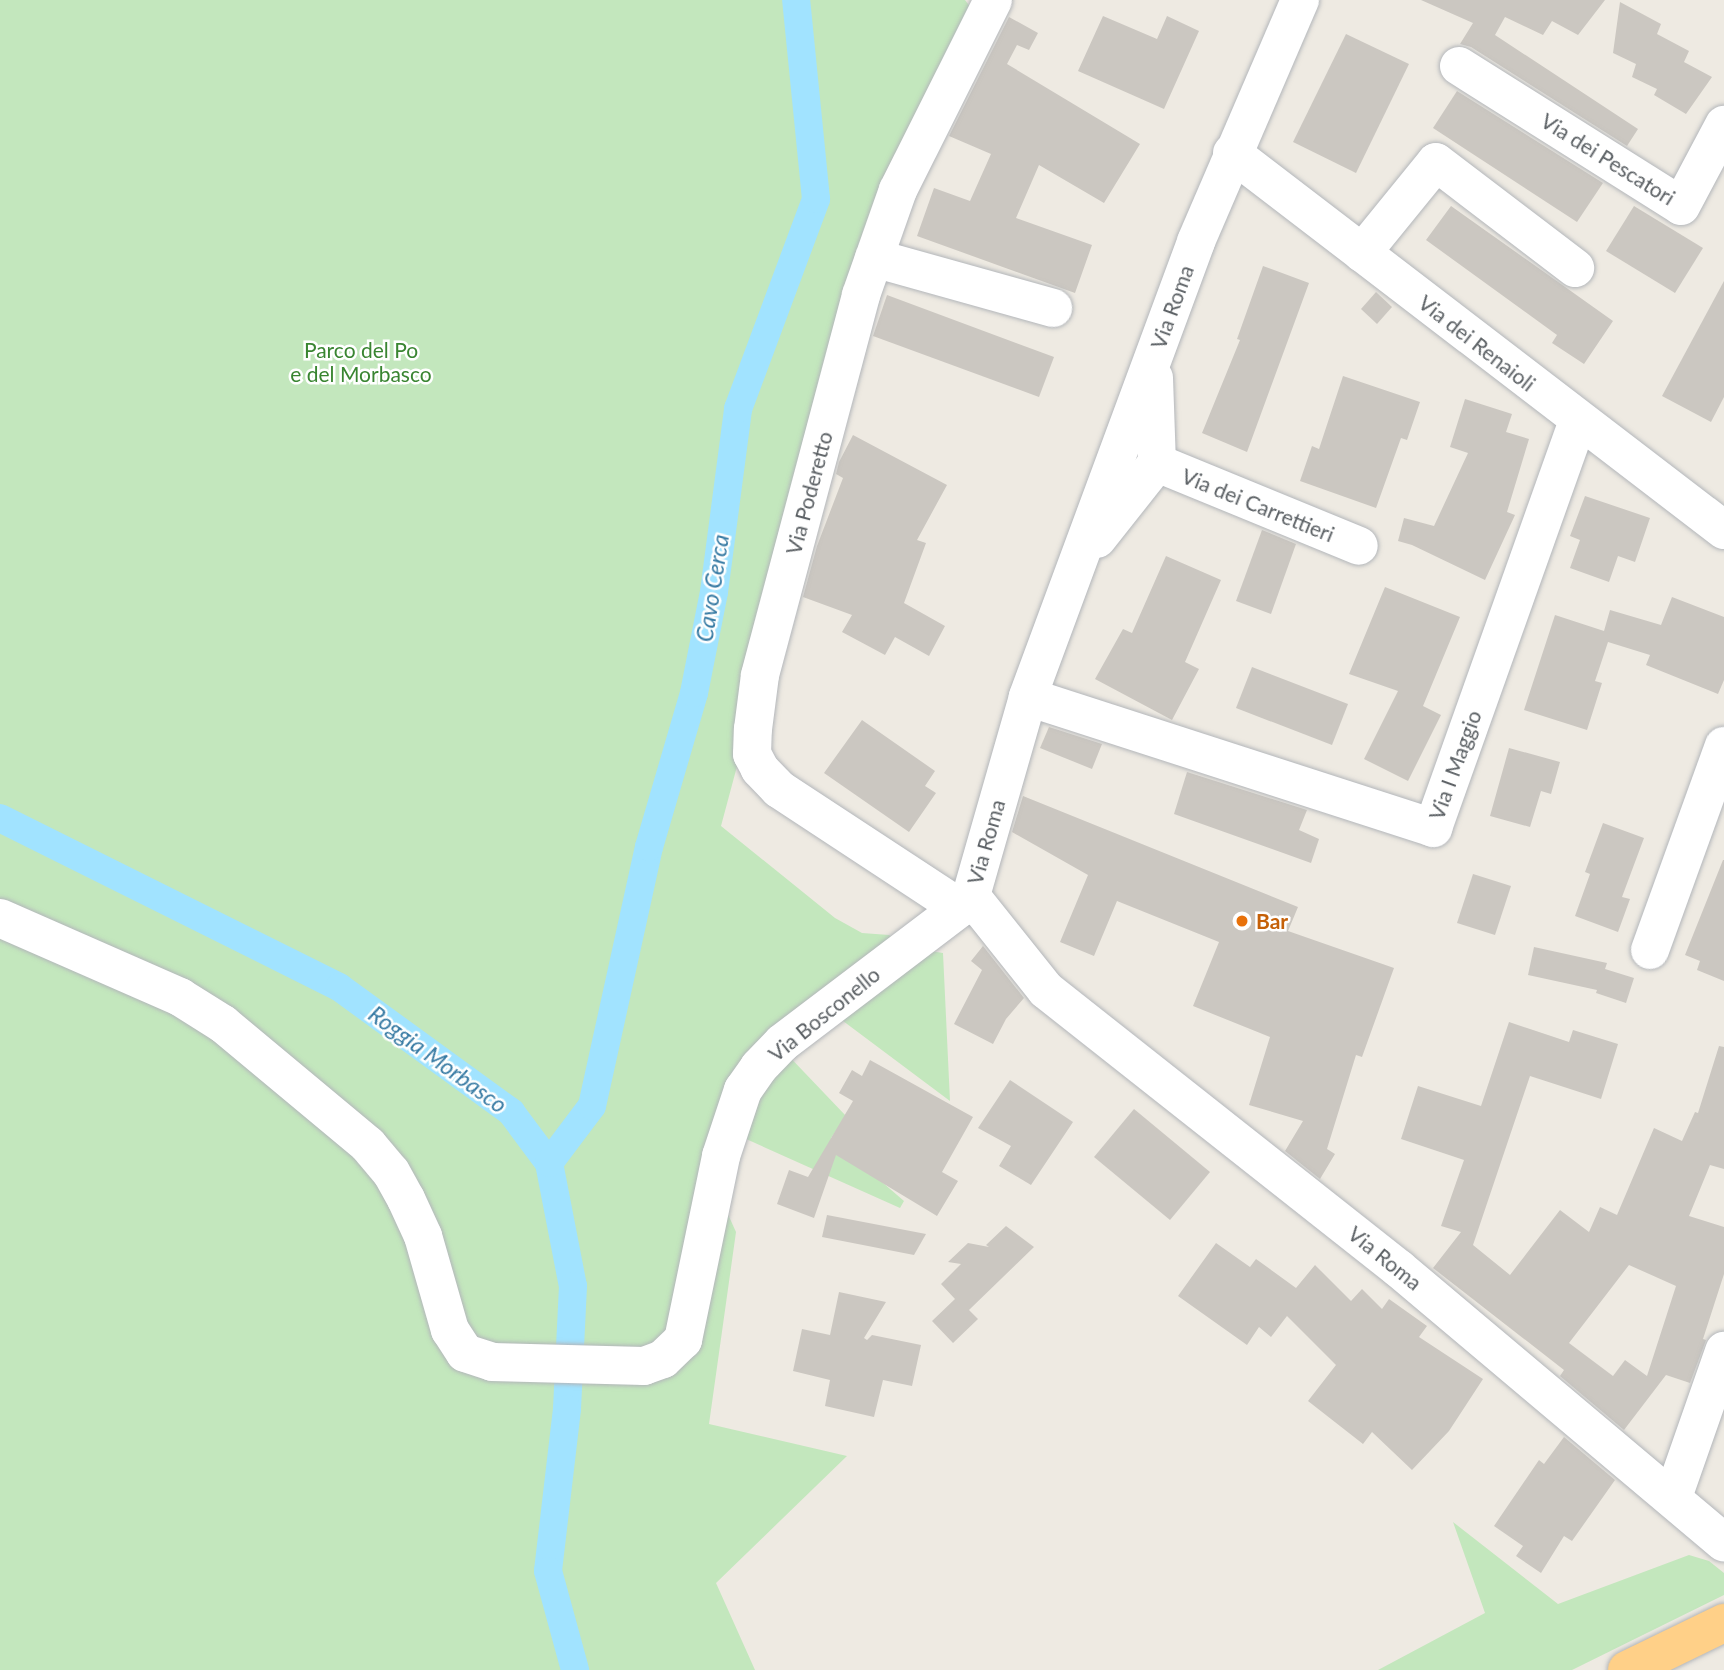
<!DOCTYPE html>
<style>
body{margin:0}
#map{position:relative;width:1724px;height:1670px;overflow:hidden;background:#eeeae2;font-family:Lato,sans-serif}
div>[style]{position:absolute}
.green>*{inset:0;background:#c3e7bd}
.canal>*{height:28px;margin:-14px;padding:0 14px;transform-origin:14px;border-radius:14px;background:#a1e3ff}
.building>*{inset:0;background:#cbc7c1}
.roads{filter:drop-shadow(0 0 2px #b3b6ba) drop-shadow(0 0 2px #b3b6ba)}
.minor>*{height:38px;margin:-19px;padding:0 19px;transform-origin:19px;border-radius:19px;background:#fff}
.highway>*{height:38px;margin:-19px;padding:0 19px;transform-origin:19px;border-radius:19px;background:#ffd088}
.dots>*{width:19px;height:19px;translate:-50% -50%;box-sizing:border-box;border:4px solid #fff;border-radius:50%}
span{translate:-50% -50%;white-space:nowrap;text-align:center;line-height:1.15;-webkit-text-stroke:5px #fff;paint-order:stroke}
.street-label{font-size:21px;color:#5b6064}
.park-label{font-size:21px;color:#398531}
.food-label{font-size:21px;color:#c56008;font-weight:700}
.left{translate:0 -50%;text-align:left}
.water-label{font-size:23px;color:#367aa3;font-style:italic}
</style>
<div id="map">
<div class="green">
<i style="clip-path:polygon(0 0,965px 0,987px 29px,857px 319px,721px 826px,835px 918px,862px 933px,889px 935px,905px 947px,943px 953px,950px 1101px,831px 1012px,783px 1050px,846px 1116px,831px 1138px,904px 1201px,900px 1208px,726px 1130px,717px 1190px,736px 1232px,709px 1424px,847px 1456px,716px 1583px,755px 1670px,0 1670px)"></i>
<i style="clip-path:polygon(1453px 1522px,1558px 1604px,1689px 1555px,1709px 1561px,1724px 1573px,1724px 1595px,1572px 1670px,1378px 1670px,1485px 1613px)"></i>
</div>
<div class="canal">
<i style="left:0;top:818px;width:379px;rotate:26.5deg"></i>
<i style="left:339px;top:987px;width:213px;rotate:36deg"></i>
<i style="left:511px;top:1112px;width:64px;rotate:53.3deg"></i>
<i style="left:549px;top:1163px;width:125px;rotate:79deg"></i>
<i style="left:573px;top:1286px;width:123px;rotate:92.8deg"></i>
<i style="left:567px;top:1409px;width:163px;rotate:96.7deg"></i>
<i style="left:548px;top:1571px;width:103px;rotate:74.7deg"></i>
<i style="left:549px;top:1163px;width:71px;rotate:-53deg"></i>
<i style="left:592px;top:1106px;width:265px;rotate:-77.6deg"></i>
<i style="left:649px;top:847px;width:160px;rotate:-73.7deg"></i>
<i style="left:694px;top:693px;width:103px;rotate:-78.8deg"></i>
<i style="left:714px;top:592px;width:185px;rotate:-82.5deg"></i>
<i style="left:738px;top:409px;width:224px;rotate:-69.6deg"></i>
<i style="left:816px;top:199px;width:200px;rotate:-95.7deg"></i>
</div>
<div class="building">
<i style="clip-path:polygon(1421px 0,1605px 0,1578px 35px,1552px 21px,1543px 35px,1505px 17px,1495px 35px,1638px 129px,1627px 146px,1471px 47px,1460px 44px,1473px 23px)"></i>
<i style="clip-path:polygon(1620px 2px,1661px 24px,1657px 34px,1689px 51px,1684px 62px,1712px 77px,1686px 114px,1654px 95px,1657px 89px,1632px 77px,1636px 64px,1613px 53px)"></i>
<i style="clip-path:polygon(1103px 16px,1157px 39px,1167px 16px,1199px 31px,1164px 109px,1078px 71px)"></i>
<i style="clip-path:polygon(1009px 17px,1038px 33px,1029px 50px,1017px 45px,1007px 64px,1140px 144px,1104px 203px,1039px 165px,1016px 218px,1092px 245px,1075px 293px,917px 236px,934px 188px,970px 201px,991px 154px,949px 136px)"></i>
<i style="clip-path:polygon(1346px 34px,1409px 64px,1356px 173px,1293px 142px)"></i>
<i style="clip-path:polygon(1457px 91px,1603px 183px,1577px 222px,1433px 128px)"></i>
<i style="clip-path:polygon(1451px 206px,1613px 321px,1584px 364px,1552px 343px,1557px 335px,1426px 240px)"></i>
<i style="clip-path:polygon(1634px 206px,1703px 248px,1675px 293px,1606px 251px)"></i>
<i style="clip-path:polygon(1263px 266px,1309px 283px,1247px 452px,1202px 433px,1240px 340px,1237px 339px)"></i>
<i style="clip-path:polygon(1724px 281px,1724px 397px,1711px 422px,1662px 396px)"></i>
<i style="clip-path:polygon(1376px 292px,1392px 307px,1377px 324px,1361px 309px)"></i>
<i style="clip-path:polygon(887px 295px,1054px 357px,1039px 397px,873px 336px)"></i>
<i style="clip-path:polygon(1343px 376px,1420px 402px,1407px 440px,1401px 438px,1376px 508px,1300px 481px,1312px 446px,1319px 449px)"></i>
<i style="clip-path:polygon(1465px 399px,1512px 414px,1506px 432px,1529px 439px,1507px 512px,1515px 515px,1485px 580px,1412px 545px,1398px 541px,1404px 518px,1434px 526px,1468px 453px,1450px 447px)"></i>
<i style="clip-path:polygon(853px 435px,947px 485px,917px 540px,926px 543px,904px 603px,945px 626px,929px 656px,895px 637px,885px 655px,842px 632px,852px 615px,803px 597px,817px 546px,843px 478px,836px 474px,839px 462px)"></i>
<i style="clip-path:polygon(1585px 496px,1650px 518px,1635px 562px,1618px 556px,1609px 582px,1570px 568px,1580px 540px,1570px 536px)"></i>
<i style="clip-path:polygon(1262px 530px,1296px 544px,1271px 614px,1236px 601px)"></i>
<i style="clip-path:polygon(1166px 556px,1221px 580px,1185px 662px,1199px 669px,1172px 720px,1095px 679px,1123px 629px,1132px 633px)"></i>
<i style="clip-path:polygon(1385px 587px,1460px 617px,1423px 706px,1441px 715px,1408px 781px,1364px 759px,1398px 691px,1349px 674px)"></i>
<i style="clip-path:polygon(1672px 597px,1724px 617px,1724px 680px,1718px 694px,1646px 665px,1650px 655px,1608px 642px,1595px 681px,1602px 683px,1587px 730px,1524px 710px,1555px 615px,1604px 631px,1610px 610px,1661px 625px)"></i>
<i style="clip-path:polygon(1252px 667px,1348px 704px,1332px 745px,1236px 708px)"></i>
<i style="clip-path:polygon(862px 720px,935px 771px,925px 786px,936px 793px,909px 832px,824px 773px)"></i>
<i style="clip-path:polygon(1049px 727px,1102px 744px,1092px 769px,1040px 748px)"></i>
<i style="clip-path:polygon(1509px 748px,1560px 762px,1551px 794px,1541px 791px,1530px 827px,1490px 816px)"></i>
<i style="clip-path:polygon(1187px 772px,1307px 810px,1299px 830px,1319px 839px,1311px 863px,1174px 814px)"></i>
<i style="clip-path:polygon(1023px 796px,1298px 907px,1288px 931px,1394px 968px,1362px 1057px,1356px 1055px,1327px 1149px,1335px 1154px,1320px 1179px,1285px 1151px,1303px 1121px,1249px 1105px,1270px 1037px,1193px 1006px,1219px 942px,1117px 901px,1094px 956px,1060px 942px,1088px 875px,1012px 832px)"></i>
<i style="clip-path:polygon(1603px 823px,1644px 838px,1622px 897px,1630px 899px,1618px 932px,1575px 916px,1590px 874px,1585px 872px)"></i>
<i style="clip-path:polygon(1723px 860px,1724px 860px,1724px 981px,1697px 970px,1700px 961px,1685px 955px)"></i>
<i style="clip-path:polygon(1473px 874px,1511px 886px,1495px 935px,1457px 923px)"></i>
<i style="clip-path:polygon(983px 946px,1024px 998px,1006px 1019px,993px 1044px,954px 1024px,982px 970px,971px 961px)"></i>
<i style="clip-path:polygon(1534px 947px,1607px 963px,1605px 969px,1634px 978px,1626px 1003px,1596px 993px,1597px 990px,1528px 975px)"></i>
<i style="clip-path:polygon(evenodd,1509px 1022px,1569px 1042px,1573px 1030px,1618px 1044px,1601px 1099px,1530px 1076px,1473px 1245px,1510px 1275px,1560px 1210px,1589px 1232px,1600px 1207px,1617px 1215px,1654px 1128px,1682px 1141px,1695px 1112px,1698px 1113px,1719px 1046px,1724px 1047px,1724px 1169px,1710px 1165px,1689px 1216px,1724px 1227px,1724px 1274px,1703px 1339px,1706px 1340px,1690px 1383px,1666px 1375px,1624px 1430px,1560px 1376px,1564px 1370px,1433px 1268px,1461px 1232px,1441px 1226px,1464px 1160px,1401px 1139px,1418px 1086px,1481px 1106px,1509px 1022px,1629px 1265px,1676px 1286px,1647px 1376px,1625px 1360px,1613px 1376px,1569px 1343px,1629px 1265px)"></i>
<i style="clip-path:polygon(870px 1060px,973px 1117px,942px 1172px,958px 1181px,937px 1216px,836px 1155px,814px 1218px,777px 1204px,789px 1170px,808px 1177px,853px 1101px,839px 1093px,852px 1070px,862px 1076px)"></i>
<i style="clip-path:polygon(1010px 1080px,1073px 1122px,1031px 1185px,999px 1166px,1011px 1146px,978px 1128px)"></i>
<i style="clip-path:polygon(1134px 1109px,1210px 1172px,1170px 1220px,1094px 1157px)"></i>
<i style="clip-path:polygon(827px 1215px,926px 1234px,914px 1255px,822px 1237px)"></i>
<i style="clip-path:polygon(1006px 1226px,1034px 1247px,969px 1310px,978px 1319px,953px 1343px,932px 1321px,955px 1299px,941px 1284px,961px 1264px,948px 1262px,968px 1243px,989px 1247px,986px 1245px)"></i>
<i style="clip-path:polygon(1216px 1243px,1250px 1267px,1256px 1259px,1296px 1288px,1315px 1265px,1351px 1301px,1362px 1289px,1382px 1309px,1389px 1299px,1427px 1326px,1419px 1337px,1483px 1379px,1449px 1431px,1412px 1470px,1372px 1432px,1363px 1444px,1308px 1401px,1336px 1365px,1287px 1316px,1271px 1337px,1259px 1327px,1247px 1345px,1178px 1296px)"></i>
<i style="clip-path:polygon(839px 1292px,886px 1302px,864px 1338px,867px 1340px,872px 1335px,921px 1345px,912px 1386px,883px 1380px,874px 1417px,825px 1406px,830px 1380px,793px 1371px,802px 1329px,830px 1335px)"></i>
<i style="clip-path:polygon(1564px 1437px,1615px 1480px,1572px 1541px,1564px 1536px,1541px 1573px,1516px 1556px,1523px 1546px,1494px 1526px,1539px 1460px,1544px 1464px)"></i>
</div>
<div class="roads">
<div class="minor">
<i style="left:1300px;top:0;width:263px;rotate:113.3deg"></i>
<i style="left:1196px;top:242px;width:485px;rotate:110.3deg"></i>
<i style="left:1028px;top:697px;width:207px;rotate:106deg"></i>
<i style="left:971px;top:896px;width:120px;rotate:51.4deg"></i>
<i style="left:1046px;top:990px;width:449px;rotate:38.3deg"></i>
<i style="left:1398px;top:1268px;width:426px;rotate:40.1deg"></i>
<i style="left:1459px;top:66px;width:262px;rotate:32.2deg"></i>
<i style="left:1681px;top:206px;width:92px;rotate:-62deg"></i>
<i style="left:1232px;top:153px;width:620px;rotate:37.46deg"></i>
<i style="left:1362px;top:253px;width:117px;rotate:-50.9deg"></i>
<i style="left:1436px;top:162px;width:175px;rotate:37.3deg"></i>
<i style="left:874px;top:258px;width:186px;rotate:15.6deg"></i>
<i style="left:1154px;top:378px;width:85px;rotate:88deg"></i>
<i style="left:1157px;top:463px;width:218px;rotate:22.3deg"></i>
<i style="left:1097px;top:539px;width:97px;rotate:-51.7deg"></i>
<i style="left:1028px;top:697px;width:426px;rotate:17.9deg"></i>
<i style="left:1433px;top:828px;width:433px;rotate:-70.4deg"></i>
<i style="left:960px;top:908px;width:217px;rotate:-146.7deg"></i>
<i style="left:779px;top:789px;width:28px;rotate:-134deg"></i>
<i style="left:760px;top:769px;width:17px;rotate:-118deg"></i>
<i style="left:752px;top:754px;width:25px;rotate:-88deg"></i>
<i style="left:753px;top:729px;width:54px;rotate:-82.6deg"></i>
<i style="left:760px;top:675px;width:393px;rotate:-75.1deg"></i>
<i style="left:861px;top:295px;width:111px;rotate:-70.6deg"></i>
<i style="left:898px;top:190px;width:212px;rotate:-63.4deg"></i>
<i style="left:0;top:918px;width:197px;rotate:23.7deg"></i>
<i style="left:180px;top:997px;width:51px;rotate:32.1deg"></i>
<i style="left:223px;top:1024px;width:189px;rotate:39.8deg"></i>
<i style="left:368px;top:1145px;width:35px;rotate:50deg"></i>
<i style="left:391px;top:1172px;width:31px;rotate:61deg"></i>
<i style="left:406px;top:1199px;width:41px;rotate:65.3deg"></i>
<i style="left:423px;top:1236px;width:98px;rotate:74deg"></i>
<i style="left:450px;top:1330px;width:27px;rotate:57deg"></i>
<i style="left:465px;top:1353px;width:28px;rotate:18deg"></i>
<i style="left:492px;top:1362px;width:152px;rotate:1.5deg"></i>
<i style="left:644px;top:1366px;width:20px;rotate:-20deg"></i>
<i style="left:663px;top:1359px;width:28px;rotate:-44deg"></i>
<i style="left:683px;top:1340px;width:188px;rotate:-78.3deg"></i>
<i style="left:721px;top:1156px;width:70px;rotate:-71.6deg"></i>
<i style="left:743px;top:1090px;width:28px;rotate:-55deg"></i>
<i style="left:759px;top:1067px;width:33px;rotate:-46deg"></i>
<i style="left:782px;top:1043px;width:223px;rotate:-37.2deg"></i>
<i style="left:960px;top:908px;width:16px;rotate:-47deg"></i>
<i style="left:1650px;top:950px;width:217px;rotate:-70.1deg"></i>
<i style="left:1673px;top:1497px;width:155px;rotate:-70.7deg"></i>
</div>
<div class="highway">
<i style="left:1627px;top:1670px;width:108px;rotate:-25.9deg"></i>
</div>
</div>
<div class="dots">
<i style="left:1242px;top:921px;background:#e8710a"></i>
</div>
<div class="street-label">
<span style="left:1608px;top:159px;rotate:32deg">Via dei Pescatori</span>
<span style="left:1172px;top:307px;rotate:-70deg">Via Roma</span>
<span style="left:1477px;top:343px;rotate:38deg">Via dei Renaioli</span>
<span style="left:809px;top:493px;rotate:-75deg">Via Poderetto</span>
<span style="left:1258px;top:505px;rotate:22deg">Via dei Carrettieri</span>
<span style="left:1455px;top:765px;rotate:-70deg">Via I Maggio</span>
<span style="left:986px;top:842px;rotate:-74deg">Via Roma</span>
<span style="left:824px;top:1014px;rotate:-39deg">Via Bosconello</span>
<span style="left:1385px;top:1258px;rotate:39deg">Via Roma</span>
</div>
<div class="park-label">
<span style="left:361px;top:362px">Parco del Po<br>e del Morbasco</span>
</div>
<div class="food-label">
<span class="left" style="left:1256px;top:921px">Bar</span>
</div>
<div class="water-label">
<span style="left:712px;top:588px;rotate:-81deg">Cavo Cerca</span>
<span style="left:438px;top:1059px;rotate:36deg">Roggia Morbasco</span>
</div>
</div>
